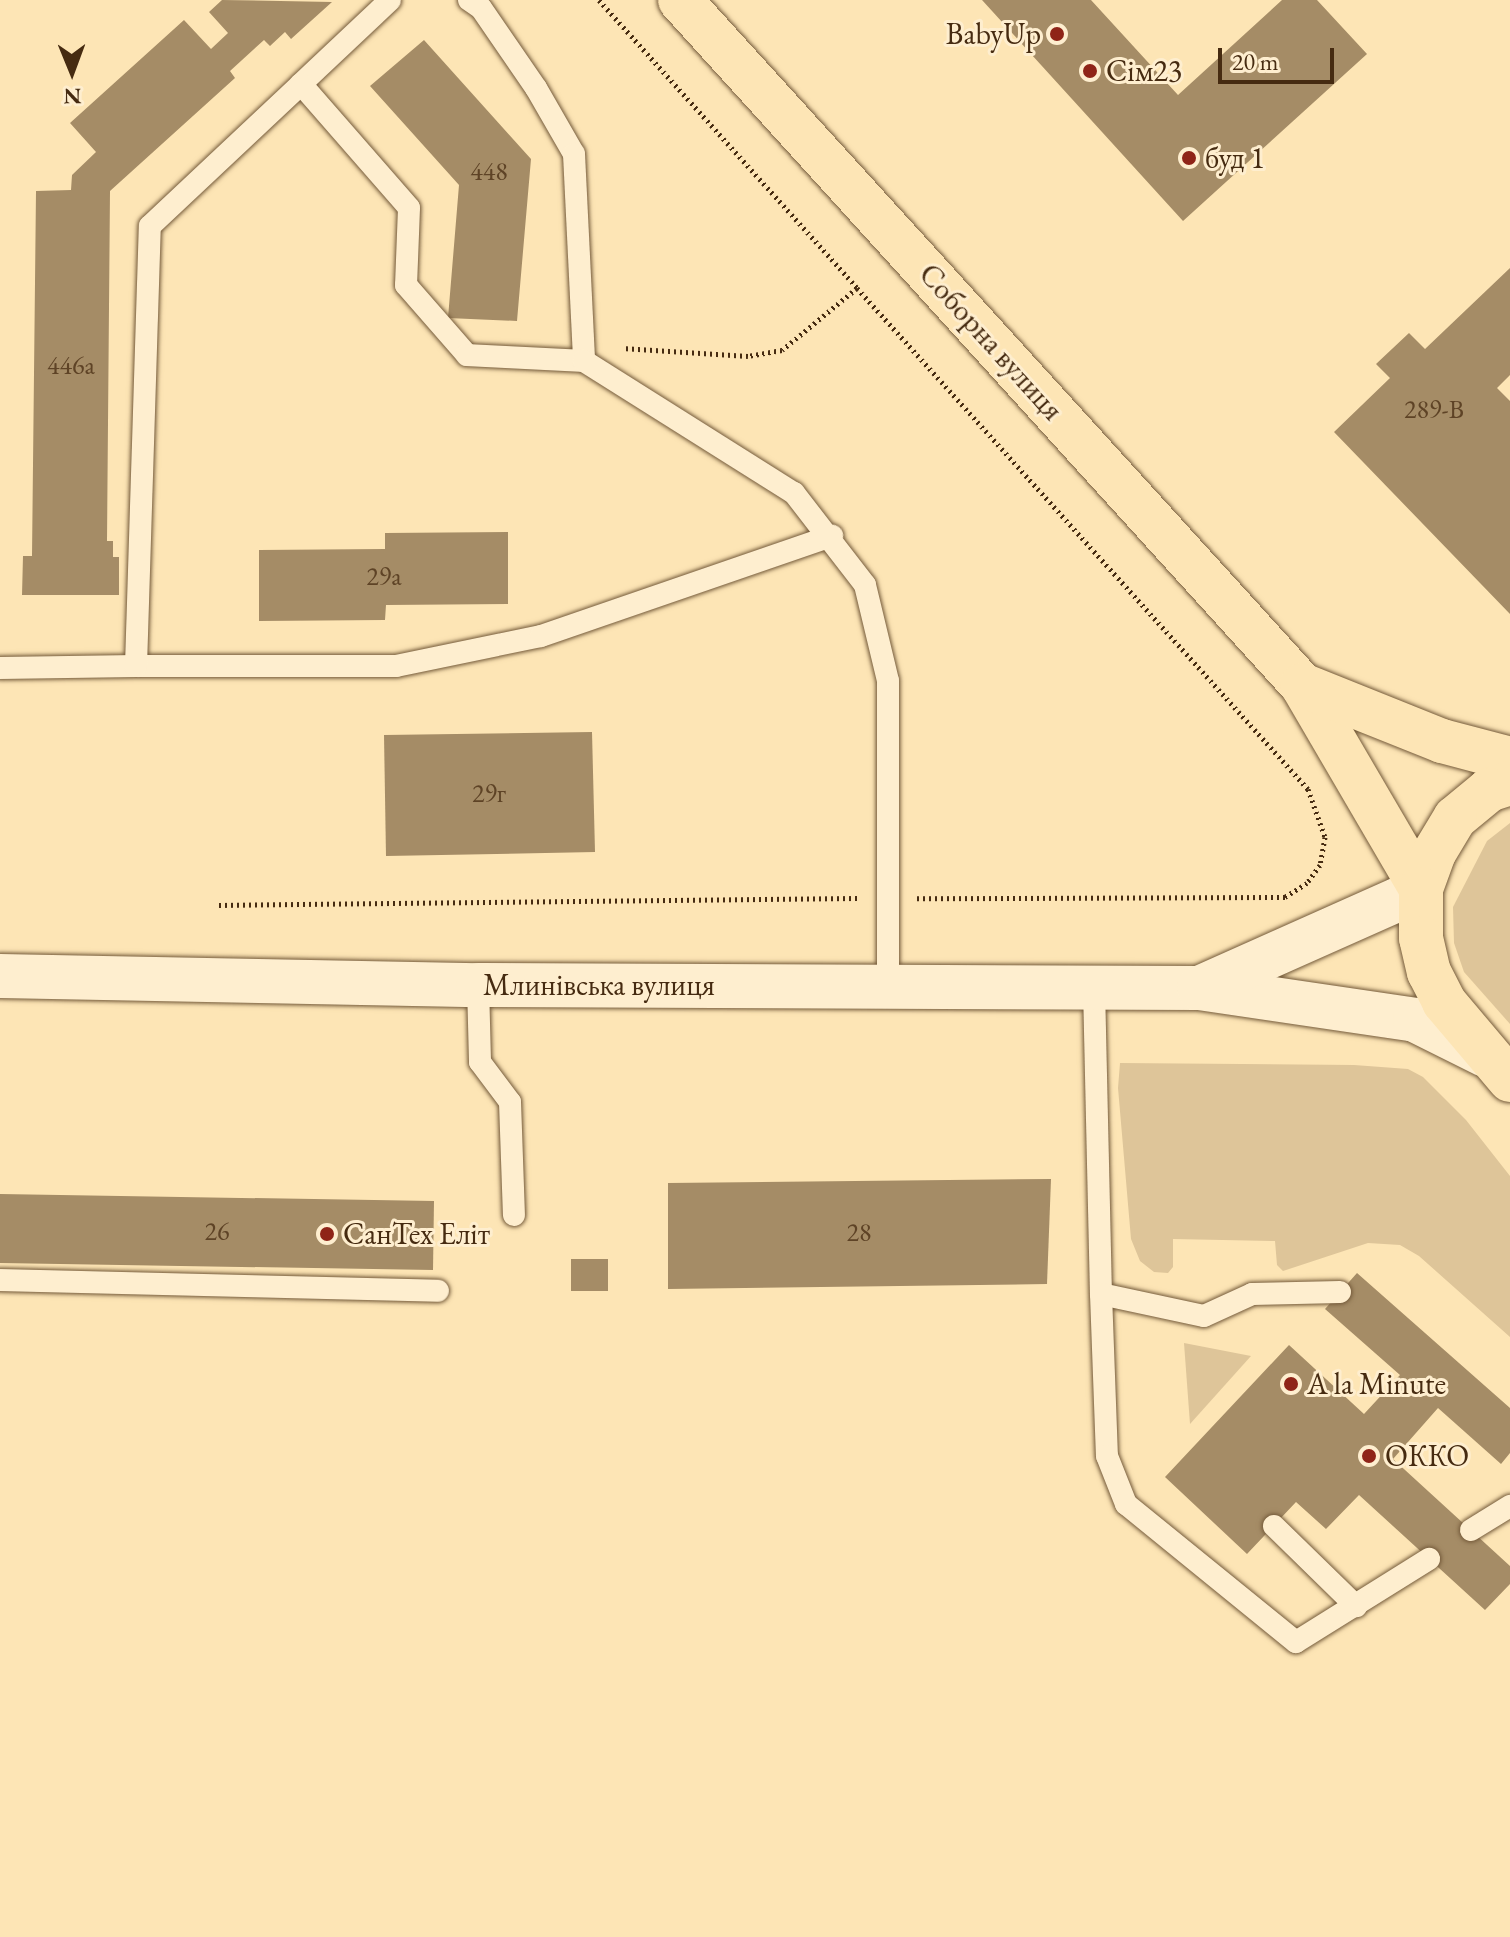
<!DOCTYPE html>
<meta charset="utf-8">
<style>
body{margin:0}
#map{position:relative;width:1510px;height:1937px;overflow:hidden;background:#fde5b5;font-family:"EB Garamond",serif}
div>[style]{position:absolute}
.green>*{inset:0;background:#dec599}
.building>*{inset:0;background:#a58c66}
.path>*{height:5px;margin-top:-2.5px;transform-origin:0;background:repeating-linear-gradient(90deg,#462b11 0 2px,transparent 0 6px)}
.roads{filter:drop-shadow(0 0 2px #745a3a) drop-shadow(0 0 2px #745a3a)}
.lane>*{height:22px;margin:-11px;padding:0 11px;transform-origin:11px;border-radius:11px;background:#feeecf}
.secondary>*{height:44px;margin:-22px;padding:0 22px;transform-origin:22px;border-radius:22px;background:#feeecf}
.primary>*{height:44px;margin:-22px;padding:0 22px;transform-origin:22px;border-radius:22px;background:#fde5b5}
.dots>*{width:22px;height:22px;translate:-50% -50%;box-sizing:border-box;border:4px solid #feeecf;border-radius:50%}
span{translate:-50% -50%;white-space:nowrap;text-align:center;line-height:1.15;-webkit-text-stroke:6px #feeecf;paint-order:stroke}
.number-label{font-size:26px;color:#5e4326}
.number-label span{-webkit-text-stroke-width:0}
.poi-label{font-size:30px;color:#462b11}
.right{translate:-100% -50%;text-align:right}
.left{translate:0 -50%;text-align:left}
.street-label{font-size:30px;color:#462b11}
.north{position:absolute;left:32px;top:32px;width:80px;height:80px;-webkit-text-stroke:6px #feeecf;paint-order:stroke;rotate:179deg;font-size:22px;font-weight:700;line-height:32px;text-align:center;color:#462b11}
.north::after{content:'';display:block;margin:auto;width:28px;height:36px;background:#462b11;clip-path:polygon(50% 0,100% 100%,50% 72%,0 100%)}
.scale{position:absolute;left:1218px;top:48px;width:116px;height:36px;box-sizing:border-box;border:4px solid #462b11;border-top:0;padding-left:10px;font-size:24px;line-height:28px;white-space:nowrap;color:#462b11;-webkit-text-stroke:6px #feeecf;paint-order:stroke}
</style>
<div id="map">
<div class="green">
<i style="clip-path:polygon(1510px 823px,1510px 1024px,1464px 972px,1454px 943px,1453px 907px,1487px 841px)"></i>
<i style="clip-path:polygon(1120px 1063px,1354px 1065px,1408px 1069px,1423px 1077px,1466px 1120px,1510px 1176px,1510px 1337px,1419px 1256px,1400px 1245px,1368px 1243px,1283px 1271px,1277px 1265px,1275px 1241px,1173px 1239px,1173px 1267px,1168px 1273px,1154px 1272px,1140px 1261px,1131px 1239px,1118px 1088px)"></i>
<i style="clip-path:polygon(1184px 1343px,1251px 1356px,1190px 1424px)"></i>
</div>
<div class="building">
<i style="clip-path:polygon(222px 0,332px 2px,291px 39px,285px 32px,270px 46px,264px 40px,230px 71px,235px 78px,110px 191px,107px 541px,113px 541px,113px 557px,119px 557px,119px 595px,22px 595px,23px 556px,32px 556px,36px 191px,71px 190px,72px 175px,96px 152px,70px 123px,184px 20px,211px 49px,228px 33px,209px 12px)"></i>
<i style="clip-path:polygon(982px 0,1091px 0,1178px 95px,1282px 0,1317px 0,1367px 54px,1183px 221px)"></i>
<i style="clip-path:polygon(424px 40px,531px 159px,517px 321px,448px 318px,459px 185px,370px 86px)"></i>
<i style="clip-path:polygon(1510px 268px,1510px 375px,1497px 388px,1510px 401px,1510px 614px,1334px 432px,1390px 378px,1376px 364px,1409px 333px,1425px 349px)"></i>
<i style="clip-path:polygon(508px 532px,508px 604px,386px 605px,385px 620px,259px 621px,259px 550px,385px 549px,385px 533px)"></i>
<i style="clip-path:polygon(592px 732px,595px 852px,386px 856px,384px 735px)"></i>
<i style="clip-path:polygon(1051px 1179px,1047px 1284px,668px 1289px,668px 1183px)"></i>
<i style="clip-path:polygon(0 1194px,434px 1201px,433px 1270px,0 1263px)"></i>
<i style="clip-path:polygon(571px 1259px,608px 1259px,608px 1291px,571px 1291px)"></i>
<i style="clip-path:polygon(1357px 1273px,1510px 1408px,1510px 1453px,1501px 1464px,1438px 1408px,1393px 1459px,1510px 1566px,1510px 1584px,1485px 1610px,1359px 1495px,1326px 1529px,1296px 1502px,1247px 1554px,1165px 1477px,1289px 1345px,1364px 1414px,1400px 1375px,1325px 1309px)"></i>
</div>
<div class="path">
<i style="left:599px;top:0;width:387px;rotate:48.1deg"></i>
<i style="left:857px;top:288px;width:97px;rotate:140.4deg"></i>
<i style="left:782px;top:350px;width:35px;rotate:170deg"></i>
<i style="left:748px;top:356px;width:126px;rotate:-176.4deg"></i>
<i style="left:857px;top:288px;width:674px;rotate:48.01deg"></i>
<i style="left:1308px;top:789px;width:51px;rotate:70.5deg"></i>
<i style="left:1325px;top:837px;width:28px;rotate:100deg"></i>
<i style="left:1320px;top:865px;width:22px;rotate:126deg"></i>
<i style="left:1307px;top:883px;width:26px;rotate:148deg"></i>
<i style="left:1285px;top:897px;width:369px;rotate:179.8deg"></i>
<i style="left:219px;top:905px;width:639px;rotate:-0.63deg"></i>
</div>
<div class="roads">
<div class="lane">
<i style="left:469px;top:0;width:14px;rotate:34deg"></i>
<i style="left:481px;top:8px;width:97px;rotate:55.5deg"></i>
<i style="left:536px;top:88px;width:76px;rotate:60.1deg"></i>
<i style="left:574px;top:154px;width:207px;rotate:87.2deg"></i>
<i style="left:301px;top:84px;width:122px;rotate:-43.3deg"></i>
<i style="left:136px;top:666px;width:260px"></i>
<i style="left:396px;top:666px;width:148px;rotate:-11.7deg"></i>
<i style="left:541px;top:636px;width:308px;rotate:-19deg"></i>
<i style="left:0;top:668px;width:136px;rotate:-0.8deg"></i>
<i style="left:136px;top:666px;width:440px;rotate:-88.2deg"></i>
<i style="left:150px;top:226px;width:207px;rotate:-43.2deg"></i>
<i style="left:301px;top:84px;width:164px;rotate:48.9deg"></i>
<i style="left:409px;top:208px;width:77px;rotate:92.2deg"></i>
<i style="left:406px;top:285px;width:93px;rotate:48.9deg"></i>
<i style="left:467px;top:355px;width:117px;rotate:2.9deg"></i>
<i style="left:584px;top:361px;width:248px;rotate:32.2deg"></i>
<i style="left:794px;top:493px;width:116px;rotate:52.3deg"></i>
<i style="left:865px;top:585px;width:99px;rotate:76.5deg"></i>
<i style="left:888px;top:681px;width:304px;rotate:90deg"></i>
<i style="left:478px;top:985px;width:77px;rotate:88.5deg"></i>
<i style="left:480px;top:1062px;width:50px;rotate:53.1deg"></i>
<i style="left:510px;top:1102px;width:113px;rotate:88deg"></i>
<i style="left:1094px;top:987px;width:307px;rotate:88.7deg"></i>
<i style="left:1101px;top:1294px;width:105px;rotate:12.1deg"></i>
<i style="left:1204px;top:1316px;width:53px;rotate:-24.6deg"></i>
<i style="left:1252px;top:1294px;width:88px;rotate:-1.3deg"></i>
<i style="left:0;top:1280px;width:438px;rotate:1.4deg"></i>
<i style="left:1101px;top:1294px;width:162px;rotate:87.9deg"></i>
<i style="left:1107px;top:1456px;width:52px;rotate:68.4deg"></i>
<i style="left:1126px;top:1504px;width:219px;rotate:39.1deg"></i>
<i style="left:1296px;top:1642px;width:157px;rotate:-32deg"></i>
<i style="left:1274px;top:1526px;width:115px;rotate:44.3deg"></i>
<i style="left:1471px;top:1530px;width:46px;rotate:-31.6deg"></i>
</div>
<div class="secondary">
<i style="left:0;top:976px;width:478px;rotate:1.1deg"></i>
<i style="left:478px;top:985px;width:721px;rotate:0.24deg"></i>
<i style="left:1199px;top:988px;width:218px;rotate:8.4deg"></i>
<i style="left:1415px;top:1020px;width:78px;rotate:26.6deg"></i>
<i style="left:1199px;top:988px;width:243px;rotate:-24deg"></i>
</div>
<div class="primary">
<i style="left:680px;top:0;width:925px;rotate:47.76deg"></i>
<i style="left:1302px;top:685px;width:236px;rotate:59.7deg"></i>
<i style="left:1302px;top:685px;width:151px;rotate:21.8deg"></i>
<i style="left:1442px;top:741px;width:70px;rotate:14.8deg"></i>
<i style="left:1510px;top:783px;width:22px;rotate:162deg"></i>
<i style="left:1489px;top:790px;width:44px;rotate:140.5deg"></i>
<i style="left:1455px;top:818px;width:41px;rotate:121deg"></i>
<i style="left:1434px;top:853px;width:38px;rotate:110deg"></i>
<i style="left:1421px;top:889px;width:49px;rotate:90deg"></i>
<i style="left:1421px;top:938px;width:35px;rotate:77deg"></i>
<i style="left:1429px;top:972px;width:34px;rotate:63deg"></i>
<i style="left:1444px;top:1002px;width:102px;rotate:49.8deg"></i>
</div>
</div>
<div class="dots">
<i style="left:1057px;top:34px;background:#8f2418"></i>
<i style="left:1090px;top:71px;background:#8f2418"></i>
<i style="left:1189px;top:158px;background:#8f2418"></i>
<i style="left:327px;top:1234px;background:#8f2418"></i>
<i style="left:1291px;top:1384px;background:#8f2418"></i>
<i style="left:1369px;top:1456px;background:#8f2418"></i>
</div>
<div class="number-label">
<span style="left:489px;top:172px">448</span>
<span style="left:71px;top:366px">446а</span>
<span style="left:1434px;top:410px">289-В</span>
<span style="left:384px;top:577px">29а</span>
<span style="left:489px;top:794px">29г</span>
<span style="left:217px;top:1232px">26</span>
<span style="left:859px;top:1233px">28</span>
</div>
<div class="poi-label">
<span class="right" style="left:1041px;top:34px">BabyUp</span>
<span class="left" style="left:1106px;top:71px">Сім23</span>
<span class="left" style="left:1205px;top:158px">буд 1</span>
<span class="left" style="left:343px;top:1234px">СанТех Еліт</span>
<span class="left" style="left:1307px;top:1384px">A la Minute</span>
<span class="left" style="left:1385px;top:1456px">ОККО</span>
</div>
<div class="street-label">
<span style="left:991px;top:342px;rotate:48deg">Соборна вулиця</span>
<span style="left:599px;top:985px">Млинівська вулиця</span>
</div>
<div class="north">N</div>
<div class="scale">20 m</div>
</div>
